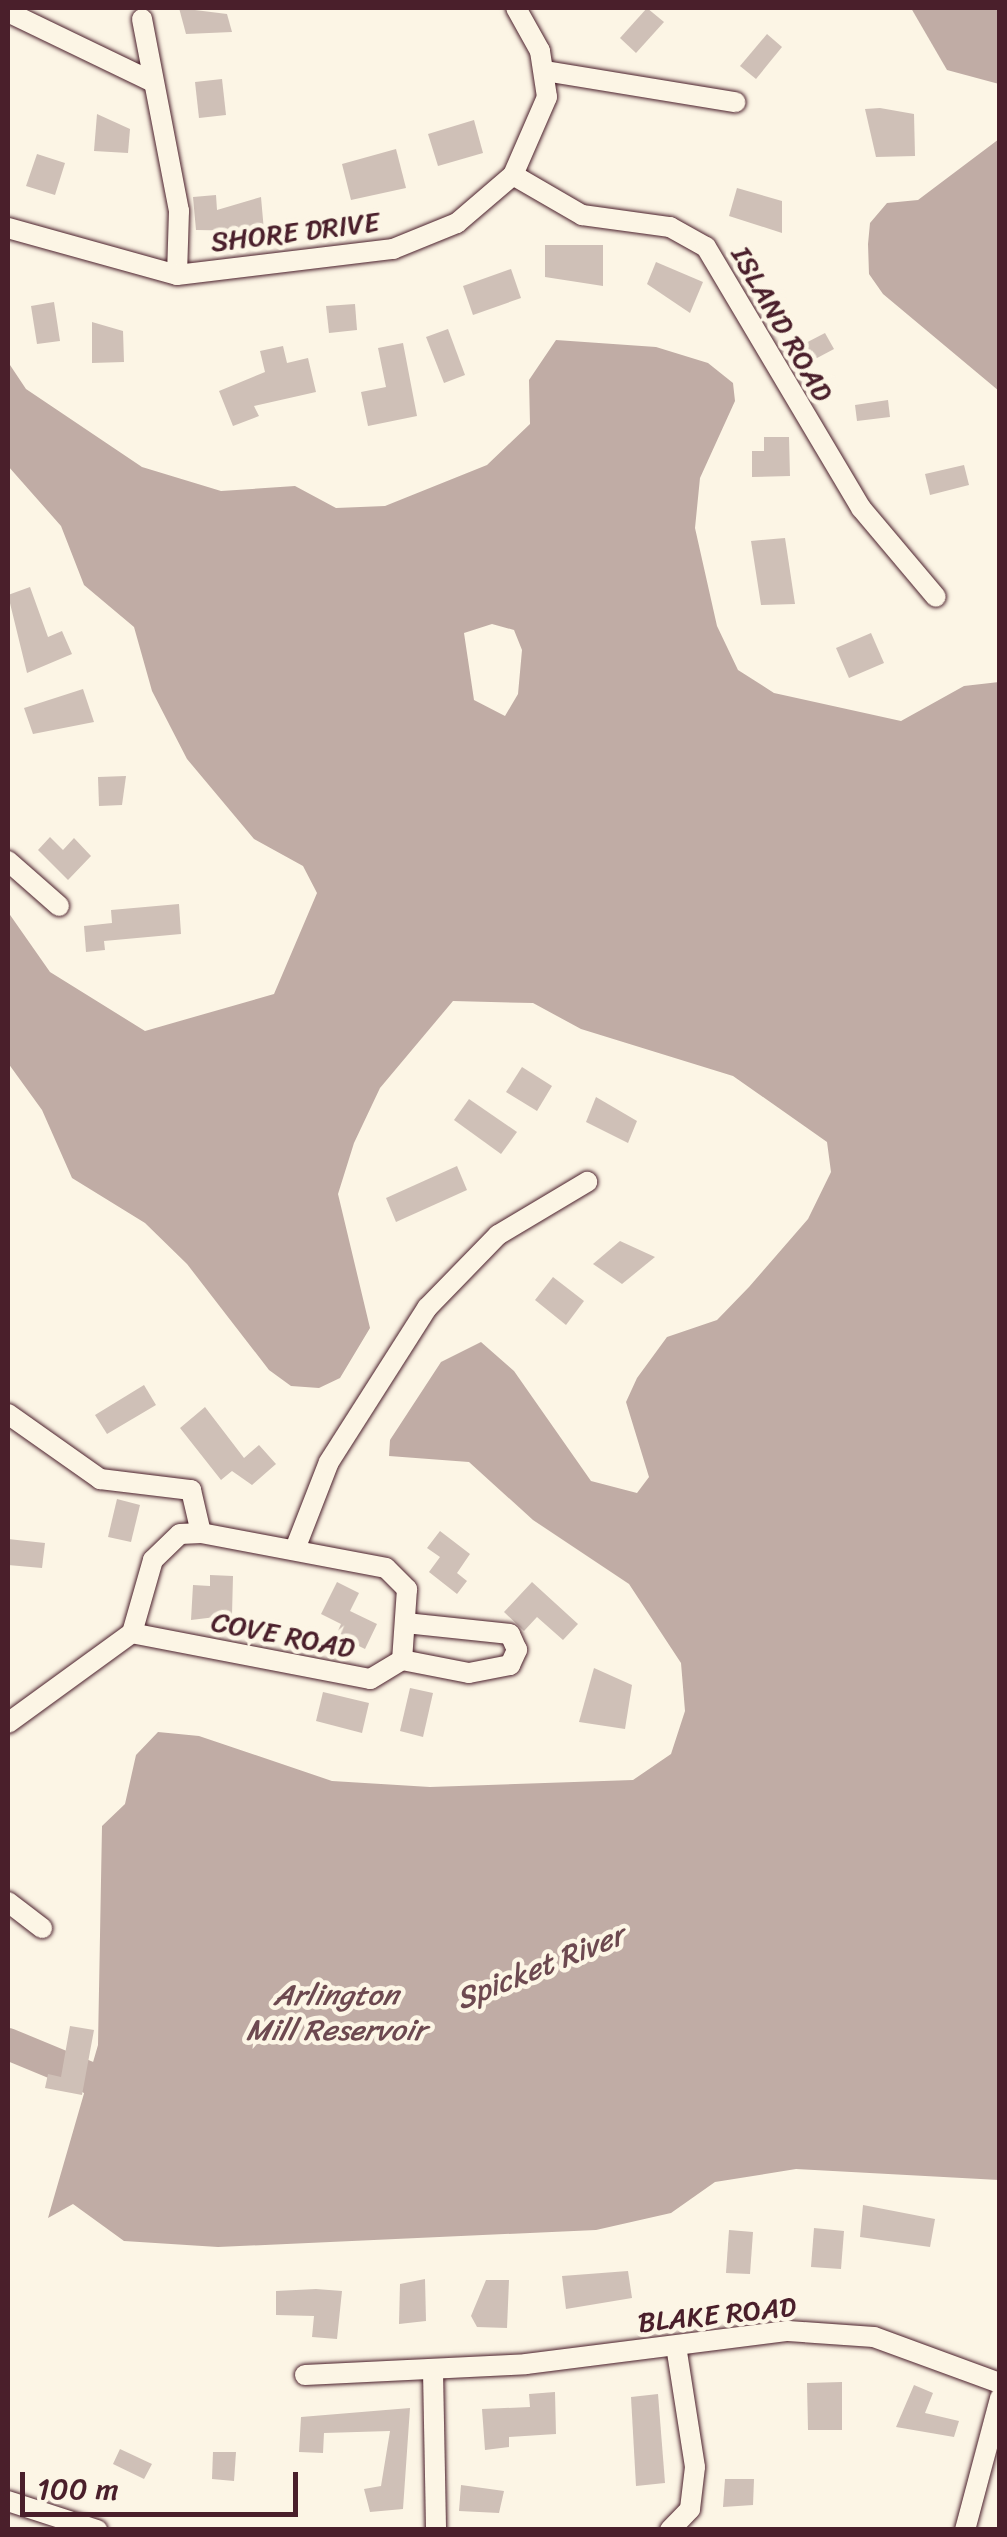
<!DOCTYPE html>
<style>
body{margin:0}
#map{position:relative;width:1007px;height:2537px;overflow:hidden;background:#fcf5e5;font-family:Sriracha,sans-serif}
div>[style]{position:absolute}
.water>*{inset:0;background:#c0aca5}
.river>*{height:32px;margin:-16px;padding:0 16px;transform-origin:16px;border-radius:16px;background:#c0aca5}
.building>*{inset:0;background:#cfc0b7}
.roads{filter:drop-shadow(0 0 2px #4a1f2b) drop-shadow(0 0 2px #4a1f2b)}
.minor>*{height:20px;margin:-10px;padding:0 10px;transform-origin:10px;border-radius:10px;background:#fcf5e5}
span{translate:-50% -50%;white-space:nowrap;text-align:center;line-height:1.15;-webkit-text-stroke:9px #fcf5e5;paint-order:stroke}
.street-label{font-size:28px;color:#4a1f2b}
.water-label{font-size:30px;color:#6d4950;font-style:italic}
.frame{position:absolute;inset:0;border:10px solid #4a1f2b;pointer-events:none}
.scale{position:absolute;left:20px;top:2472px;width:278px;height:45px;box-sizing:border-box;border:5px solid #4a1f2b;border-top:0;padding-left:12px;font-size:30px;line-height:35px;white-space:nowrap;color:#4a1f2b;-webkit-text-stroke:8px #fcf5e5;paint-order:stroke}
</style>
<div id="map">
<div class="water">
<i style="clip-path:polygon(911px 8px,999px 8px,999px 84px,947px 70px)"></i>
<i style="clip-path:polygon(999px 139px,999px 391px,883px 294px,869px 274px,868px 244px,870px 223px,887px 203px,918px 200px)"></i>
<i style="clip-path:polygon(evenodd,556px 340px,656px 347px,708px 363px,733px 383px,735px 401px,700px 478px,695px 528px,717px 626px,738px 670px,774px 693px,901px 721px,964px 686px,999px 682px,999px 2180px,796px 2169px,715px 2182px,671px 2213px,596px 2230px,218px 2247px,124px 2241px,73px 2204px,48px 2218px,98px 2045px,102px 1826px,125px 1804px,136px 1755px,158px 1732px,199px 1736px,332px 1781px,430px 1787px,633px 1780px,671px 1754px,685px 1711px,681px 1663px,629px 1584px,533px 1520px,469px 1462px,389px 1456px,390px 1440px,441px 1362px,481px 1342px,514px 1371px,591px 1481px,637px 1493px,649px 1477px,626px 1402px,637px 1378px,667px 1337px,717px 1320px,749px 1287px,808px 1219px,831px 1172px,827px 1142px,733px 1076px,581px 1029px,533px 1003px,453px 1001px,380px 1088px,354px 1143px,338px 1194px,370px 1328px,340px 1378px,319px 1388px,291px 1386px,269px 1370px,187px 1264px,145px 1223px,72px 1178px,42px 1110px,8px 1063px,8px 912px,50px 972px,145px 1031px,274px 994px,317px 893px,303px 866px,254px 839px,187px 759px,152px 691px,134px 627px,84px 585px,61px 526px,8px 466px,8px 362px,26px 389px,142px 467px,221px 491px,295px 486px,336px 508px,385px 506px,487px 465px,530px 424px,529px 380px,556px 340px,492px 624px,514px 630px,522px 650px,518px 694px,505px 716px,474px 700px,464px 633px,492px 624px)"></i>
</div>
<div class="river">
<i style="left:8px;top:2044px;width:89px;rotate:22.5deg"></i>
<i style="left:90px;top:2078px;width:42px"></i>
</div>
<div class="building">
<i style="clip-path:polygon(179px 8px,227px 14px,232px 32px,186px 34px)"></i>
<i style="clip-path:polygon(647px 8px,664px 22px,636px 53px,620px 38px)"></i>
<i style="clip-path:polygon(767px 34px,782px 47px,756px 79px,740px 66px)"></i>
<i style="clip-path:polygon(222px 79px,226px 115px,199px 118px,195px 82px)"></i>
<i style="clip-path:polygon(880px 108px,914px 114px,915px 156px,876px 157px,865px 109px)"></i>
<i style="clip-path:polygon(97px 114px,130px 129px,128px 153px,94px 151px)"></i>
<i style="clip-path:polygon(474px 120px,483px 153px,438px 166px,428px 134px)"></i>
<i style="clip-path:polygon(396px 149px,406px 188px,351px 200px,342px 164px)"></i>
<i style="clip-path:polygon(37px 154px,65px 163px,55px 195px,26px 186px)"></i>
<i style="clip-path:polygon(737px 188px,782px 201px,782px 233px,729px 216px)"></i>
<i style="clip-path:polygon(216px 195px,217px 210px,261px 197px,264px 231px,196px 230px,193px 197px)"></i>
<i style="clip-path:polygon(545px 245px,603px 245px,603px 286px,545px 277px)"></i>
<i style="clip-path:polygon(656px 262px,703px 282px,690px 313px,647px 284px)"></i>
<i style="clip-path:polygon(511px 269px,521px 298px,473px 315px,463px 286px)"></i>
<i style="clip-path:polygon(54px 302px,60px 341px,37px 344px,31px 306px)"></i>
<i style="clip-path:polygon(355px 304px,357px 330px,329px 333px,326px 306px)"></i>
<i style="clip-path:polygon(92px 322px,123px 331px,124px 362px,92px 363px)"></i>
<i style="clip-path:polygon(448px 329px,465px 375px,444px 383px,426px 337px)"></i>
<i style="clip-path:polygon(825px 333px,834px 349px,802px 366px,794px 349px)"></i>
<i style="clip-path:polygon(403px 343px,417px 416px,368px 426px,361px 392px,386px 387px,378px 348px)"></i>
<i style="clip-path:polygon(283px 346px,287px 363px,308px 358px,316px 392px,254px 406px,259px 416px,233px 426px,219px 391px,265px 372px,260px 351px)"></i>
<i style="clip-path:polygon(888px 400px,890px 417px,857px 421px,855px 405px)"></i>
<i style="clip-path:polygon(764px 437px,789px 437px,790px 476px,752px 477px,752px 451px,764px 451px)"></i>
<i style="clip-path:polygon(964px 465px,969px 485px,930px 495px,925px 474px)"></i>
<i style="clip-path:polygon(785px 538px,795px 604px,761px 605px,751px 541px)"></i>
<i style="clip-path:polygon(30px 587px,48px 637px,62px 631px,72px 654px,27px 673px,8px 595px)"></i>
<i style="clip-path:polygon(871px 633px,884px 663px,849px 678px,836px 648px)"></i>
<i style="clip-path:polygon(83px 689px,94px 722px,33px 734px,24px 708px)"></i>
<i style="clip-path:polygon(126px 776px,122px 805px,99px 806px,98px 777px)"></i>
<i style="clip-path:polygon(50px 837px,63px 850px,74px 838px,91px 856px,68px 880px,38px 850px)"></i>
<i style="clip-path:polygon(179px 904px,181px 934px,104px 941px,105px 950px,86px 952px,84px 926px,112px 923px,111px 910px)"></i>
<i style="clip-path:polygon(522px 1067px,552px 1086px,537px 1111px,506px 1092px)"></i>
<i style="clip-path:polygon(596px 1097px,637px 1121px,628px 1143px,586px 1122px)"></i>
<i style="clip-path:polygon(469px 1099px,517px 1132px,501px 1154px,454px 1120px)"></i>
<i style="clip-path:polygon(457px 1166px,467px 1190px,396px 1222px,386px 1198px)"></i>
<i style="clip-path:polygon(620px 1241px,655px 1257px,622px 1284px,593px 1264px)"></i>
<i style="clip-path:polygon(553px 1277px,584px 1301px,566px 1325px,535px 1300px)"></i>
<i style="clip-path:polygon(144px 1385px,156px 1405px,107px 1434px,95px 1415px)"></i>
<i style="clip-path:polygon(205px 1407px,244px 1458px,259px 1445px,276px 1464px,252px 1485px,232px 1471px,221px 1480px,180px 1428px)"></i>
<i style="clip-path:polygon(117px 1499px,140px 1505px,131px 1542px,108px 1537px)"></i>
<i style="clip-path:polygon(440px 1531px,470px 1554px,457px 1573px,467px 1581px,457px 1594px,429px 1572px,440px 1557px,427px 1548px)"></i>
<i style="clip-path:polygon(8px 1539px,45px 1543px,42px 1568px,8px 1565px)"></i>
<i style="clip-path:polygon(210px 1575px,233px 1576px,232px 1615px,191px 1620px,193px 1585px,210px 1586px)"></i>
<i style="clip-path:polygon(337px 1582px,359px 1593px,350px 1611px,377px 1624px,365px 1649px,336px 1635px,341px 1624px,321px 1614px)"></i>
<i style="clip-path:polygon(532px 1582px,578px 1624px,563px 1640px,537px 1617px,524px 1631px,504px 1612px)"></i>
<i style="clip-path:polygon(594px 1668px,632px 1685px,625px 1729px,579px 1722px)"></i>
<i style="clip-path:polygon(410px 1688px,433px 1693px,423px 1737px,400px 1731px)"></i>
<i style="clip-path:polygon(323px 1692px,369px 1703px,362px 1733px,316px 1721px)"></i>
<i style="clip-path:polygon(70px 2026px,94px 2030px,82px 2095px,45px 2088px,48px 2074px,61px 2077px)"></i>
<i style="clip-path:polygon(863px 2205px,935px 2219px,930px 2247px,860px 2237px)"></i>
<i style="clip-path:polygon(814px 2228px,844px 2231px,841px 2269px,811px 2267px)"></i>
<i style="clip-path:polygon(729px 2230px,753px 2232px,750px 2274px,726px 2273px)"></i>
<i style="clip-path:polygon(628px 2271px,632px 2298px,566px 2309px,562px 2276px)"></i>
<i style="clip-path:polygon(425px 2279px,426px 2321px,399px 2324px,400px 2284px)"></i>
<i style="clip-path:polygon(486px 2280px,509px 2280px,507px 2328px,477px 2327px,471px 2316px)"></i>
<i style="clip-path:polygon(316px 2289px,342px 2291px,337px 2339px,312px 2337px,314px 2316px,276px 2315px,276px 2291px)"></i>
<i style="clip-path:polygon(842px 2382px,842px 2430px,808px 2430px,807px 2383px)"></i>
<i style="clip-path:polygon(914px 2385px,933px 2393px,925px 2413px,959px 2421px,954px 2437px,896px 2427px)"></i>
<i style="clip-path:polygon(555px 2392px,556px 2434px,509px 2437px,509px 2447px,485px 2450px,482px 2409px,530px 2407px,529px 2394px)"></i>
<i style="clip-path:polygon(658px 2394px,665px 2483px,636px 2486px,631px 2397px)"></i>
<i style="clip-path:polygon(410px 2408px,403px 2509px,370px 2512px,364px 2489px,381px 2486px,390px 2431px,324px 2433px,323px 2453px,299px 2452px,301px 2417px)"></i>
<i style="clip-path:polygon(120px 2449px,152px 2464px,144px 2479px,113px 2464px)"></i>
<i style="clip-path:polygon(213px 2452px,236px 2452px,234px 2481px,212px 2479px)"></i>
<i style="clip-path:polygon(725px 2479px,754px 2479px,753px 2505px,723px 2507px)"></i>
<i style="clip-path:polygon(461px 2485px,504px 2491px,499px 2513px,459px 2511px)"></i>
</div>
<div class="roads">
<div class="minor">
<i style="left:8px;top:12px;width:159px;rotate:25.8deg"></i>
<i style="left:142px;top:19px;width:196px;rotate:79.1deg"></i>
<i style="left:179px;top:211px;width:64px;rotate:91.8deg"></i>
<i style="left:545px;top:71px;width:193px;rotate:9.3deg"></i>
<i style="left:513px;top:175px;width:80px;rotate:30.1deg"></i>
<i style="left:582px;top:215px;width:89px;rotate:7.8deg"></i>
<i style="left:670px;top:227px;width:41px;rotate:29.1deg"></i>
<i style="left:706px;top:247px;width:304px;rotate:59.3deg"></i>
<i style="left:861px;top:508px;width:116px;rotate:49.9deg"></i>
<i style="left:8px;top:228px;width:175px;rotate:15.5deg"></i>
<i style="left:177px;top:275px;width:218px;rotate:-6.9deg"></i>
<i style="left:393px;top:249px;width:69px;rotate:-22.1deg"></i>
<i style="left:457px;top:223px;width:74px;rotate:-40.6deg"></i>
<i style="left:513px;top:175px;width:85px;rotate:-66.4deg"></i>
<i style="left:547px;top:97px;width:47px;rotate:-98.7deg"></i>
<i style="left:540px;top:51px;width:49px;rotate:-119.2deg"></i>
<i style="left:8px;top:861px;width:68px;rotate:41.4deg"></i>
<i style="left:8px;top:1414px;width:113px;rotate:35.2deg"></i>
<i style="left:100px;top:1479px;width:92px;rotate:6.9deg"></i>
<i style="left:191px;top:1490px;width:44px;rotate:76.9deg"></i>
<i style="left:201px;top:1533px;width:188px;rotate:10.7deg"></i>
<i style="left:386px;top:1568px;width:30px;rotate:45deg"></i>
<i style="left:407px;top:1589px;width:71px;rotate:94deg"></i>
<i style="left:402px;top:1660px;width:37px;rotate:149deg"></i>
<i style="left:370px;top:1679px;width:242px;rotate:-169.1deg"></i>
<i style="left:295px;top:1549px;width:93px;rotate:-68.7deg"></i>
<i style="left:329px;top:1462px;width:183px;rotate:-57.5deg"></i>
<i style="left:427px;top:1308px;width:102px;rotate:-45.8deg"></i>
<i style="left:498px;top:1235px;width:104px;rotate:-30.8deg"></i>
<i style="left:402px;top:1660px;width:68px;rotate:11deg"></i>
<i style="left:469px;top:1673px;width:42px;rotate:-11deg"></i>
<i style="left:510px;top:1665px;width:17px;rotate:-65deg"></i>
<i style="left:517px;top:1650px;width:17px;rotate:-114deg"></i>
<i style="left:510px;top:1634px;width:105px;rotate:-174deg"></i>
<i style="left:8px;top:1723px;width:153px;rotate:-36deg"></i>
<i style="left:132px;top:1633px;width:76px;rotate:-74deg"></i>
<i style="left:153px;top:1560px;width:37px;rotate:-44deg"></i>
<i style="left:180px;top:1534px;width:21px;rotate:-3deg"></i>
<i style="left:8px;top:1902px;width:43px;rotate:37.4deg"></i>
<i style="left:433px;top:2371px;width:159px;rotate:88.9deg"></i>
<i style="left:305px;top:2375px;width:221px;rotate:-2.8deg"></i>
<i style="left:526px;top:2364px;width:264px;rotate:-7.2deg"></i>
<i style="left:788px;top:2331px;width:86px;rotate:4deg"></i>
<i style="left:874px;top:2337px;width:134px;rotate:20.1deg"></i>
<i style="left:8px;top:2501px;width:94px;rotate:18deg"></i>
<i style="left:670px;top:2530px;width:29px;rotate:-46deg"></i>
<i style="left:690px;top:2509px;width:42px;rotate:-83.2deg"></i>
<i style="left:695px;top:2467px;width:122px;rotate:-98.9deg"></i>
<i style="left:965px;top:2530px;width:137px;rotate:-75.1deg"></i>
</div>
</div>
<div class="street-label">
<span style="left:295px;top:232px;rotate:-7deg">SHORE DRIVE</span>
<span style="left:782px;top:324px;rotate:60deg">ISLAND ROAD</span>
<span style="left:283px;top:1635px;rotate:11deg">COVE ROAD</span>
<span style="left:717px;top:2315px;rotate:-6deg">BLAKE ROAD</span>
</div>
<div class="water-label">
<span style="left:540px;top:1967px;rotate:-22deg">Spicket River</span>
<span style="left:336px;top:2012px">Arlington<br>Mill Reservoir</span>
</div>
<div class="frame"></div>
<div class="scale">100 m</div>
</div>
